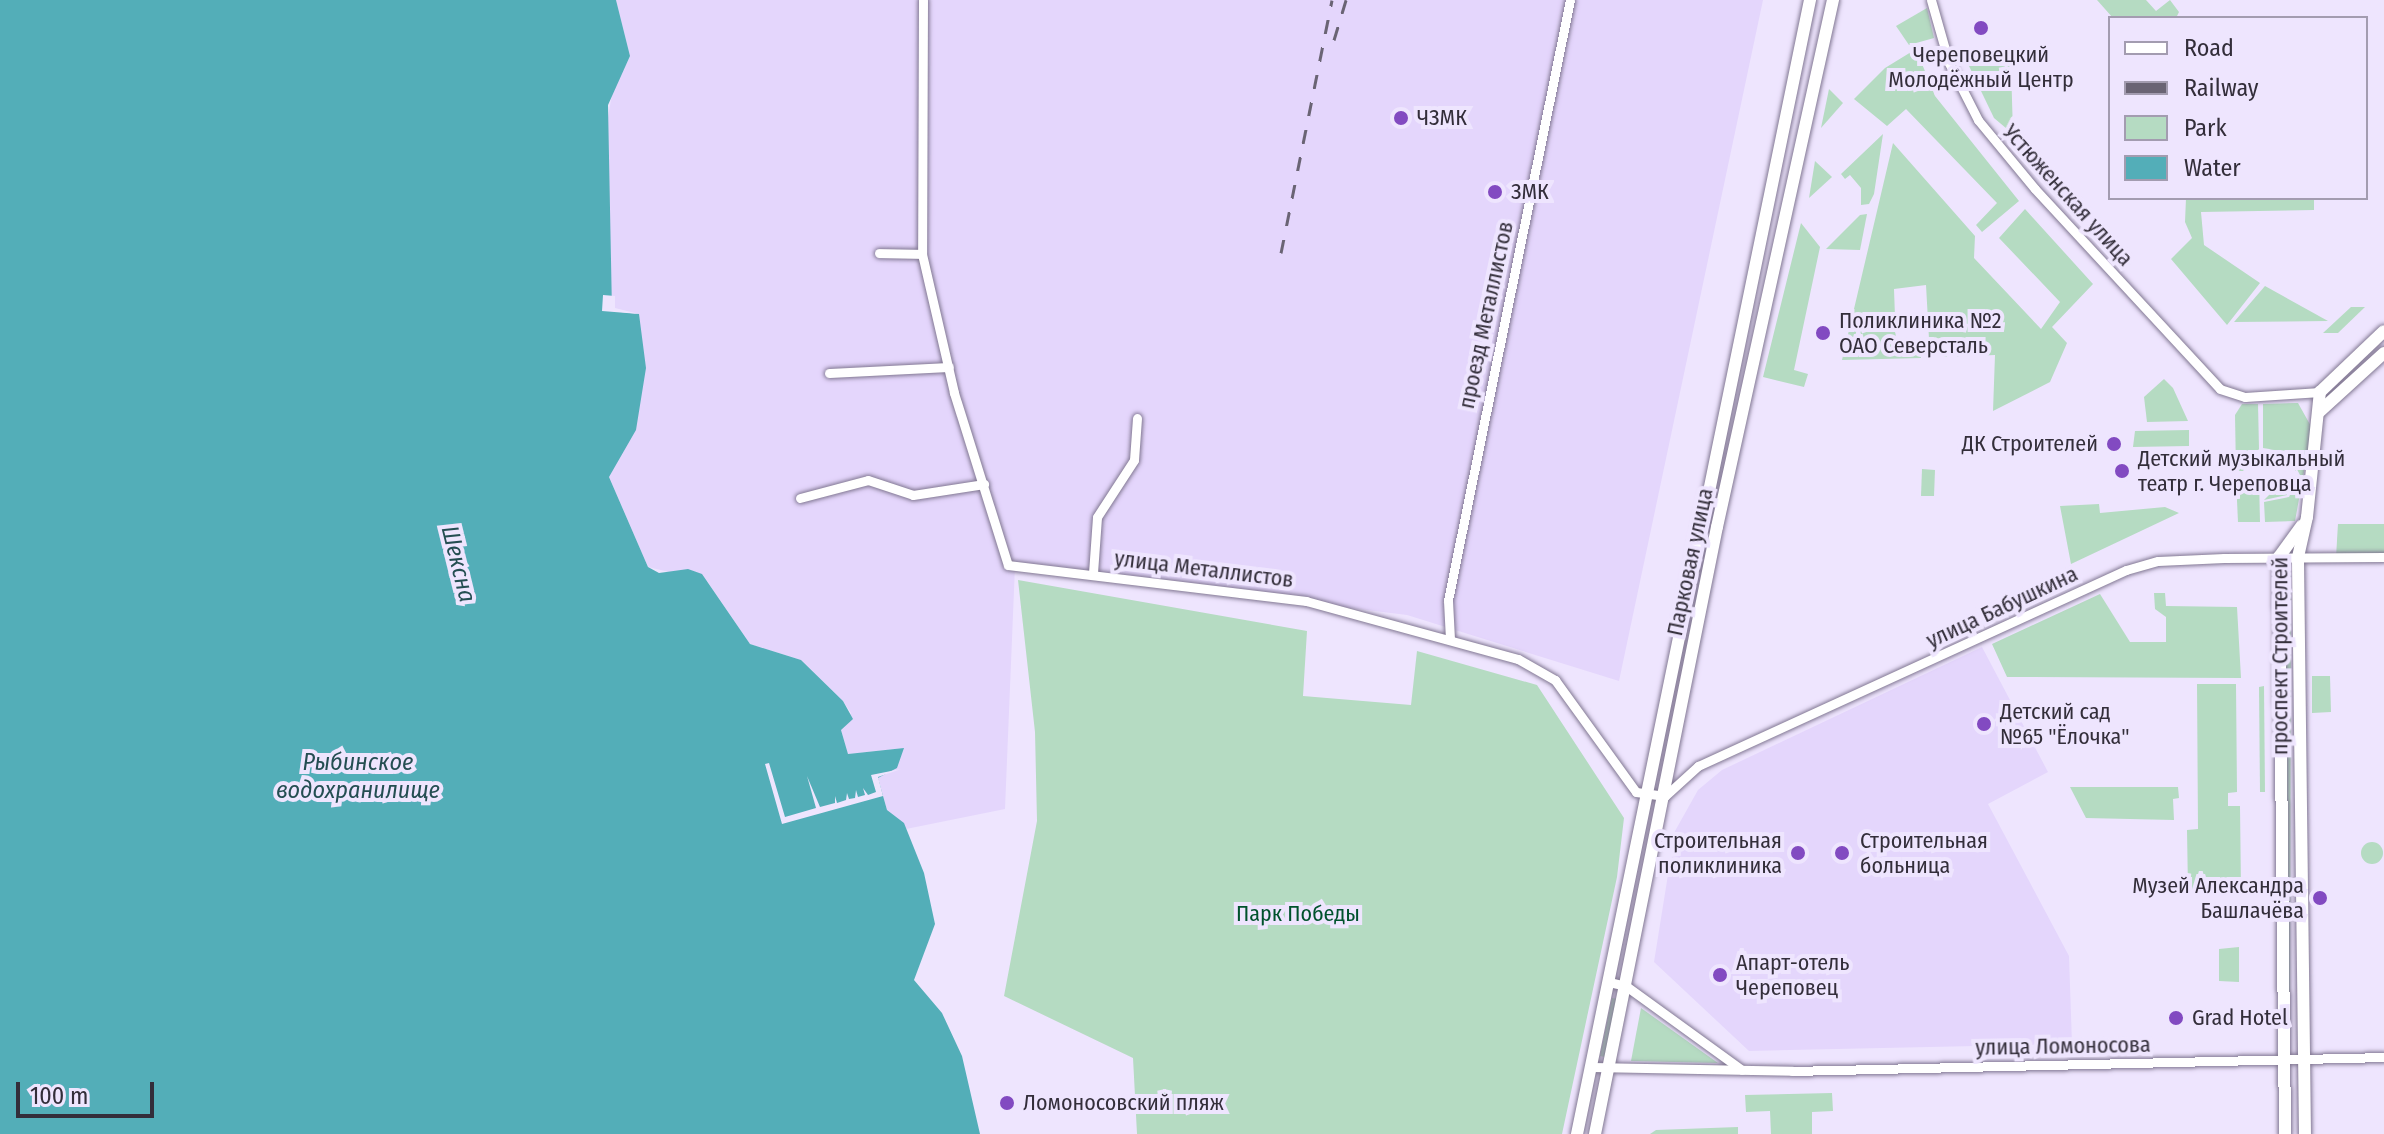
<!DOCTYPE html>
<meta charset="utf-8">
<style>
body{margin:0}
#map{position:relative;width:2384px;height:1134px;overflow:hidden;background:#eee5fe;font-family:"Fira Sans Condensed",sans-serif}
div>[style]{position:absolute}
.built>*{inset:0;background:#e4d6fc}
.green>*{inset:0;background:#b5dbc2}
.round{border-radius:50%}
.water>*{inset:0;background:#53aeb8}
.pier>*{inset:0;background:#eee5fe}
.roads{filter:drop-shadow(0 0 2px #817792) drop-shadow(0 0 2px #817792)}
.minor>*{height:9px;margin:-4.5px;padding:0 4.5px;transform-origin:4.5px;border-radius:4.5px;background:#fff}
.major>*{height:12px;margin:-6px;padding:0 6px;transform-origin:6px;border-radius:6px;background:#fff}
.rail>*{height:3px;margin-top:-1.5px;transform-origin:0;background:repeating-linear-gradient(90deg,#6a6474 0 14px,transparent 0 28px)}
.dots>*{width:22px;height:22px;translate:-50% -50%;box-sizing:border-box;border:4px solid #eee5fe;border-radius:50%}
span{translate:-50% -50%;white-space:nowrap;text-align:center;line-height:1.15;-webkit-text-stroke:8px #eee5fe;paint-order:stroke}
.poi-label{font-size:22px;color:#332e3a}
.left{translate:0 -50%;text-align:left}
.right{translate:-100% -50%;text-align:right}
.street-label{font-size:22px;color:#332e3a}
.park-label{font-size:22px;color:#00522d}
.water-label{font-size:24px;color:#244e52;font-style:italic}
.legend{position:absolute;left:2108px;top:16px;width:260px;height:184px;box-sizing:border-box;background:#eee5fe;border:2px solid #a39cb0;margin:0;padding:10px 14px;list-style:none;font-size:24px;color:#332e3a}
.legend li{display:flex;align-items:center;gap:16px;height:40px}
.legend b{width:40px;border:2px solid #a39cb0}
.scale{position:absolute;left:16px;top:1082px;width:138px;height:36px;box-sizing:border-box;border:4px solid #332e3a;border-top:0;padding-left:10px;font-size:24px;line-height:28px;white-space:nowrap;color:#332e3a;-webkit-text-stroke:6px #eee5fe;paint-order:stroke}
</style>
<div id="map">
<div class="built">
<i style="clip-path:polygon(616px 0,1763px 0,1619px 681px,1407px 615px,1015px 566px,1005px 809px,906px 829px,887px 810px,878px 777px,904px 748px,848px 754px,841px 730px,851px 713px,843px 701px,801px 660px,750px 644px,707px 581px,648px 567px,609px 477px,608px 117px,612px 94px,630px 56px)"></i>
<i style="clip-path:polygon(1982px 647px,2048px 772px,1988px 804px,2069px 956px,2072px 1044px,1749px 1051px,1654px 962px,1675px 831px,1698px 790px,1722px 770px)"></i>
</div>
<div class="green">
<i style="clip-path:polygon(2097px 0,2146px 0,2156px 11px,2170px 0,2179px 12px,2176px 18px,2113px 18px)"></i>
<i style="clip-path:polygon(1927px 8px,1934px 38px,1909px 45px,1896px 26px)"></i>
<i style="clip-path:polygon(1916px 49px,1935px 96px,2019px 201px,1982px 232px,1976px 225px,1997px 203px,1906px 109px,1887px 126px,1854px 99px,1885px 68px)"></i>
<i style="clip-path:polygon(1969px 66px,2011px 66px,2013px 134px,1994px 118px)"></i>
<i style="clip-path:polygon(1829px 89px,1843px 103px,1821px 128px)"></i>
<i style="clip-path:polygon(1883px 134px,1874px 194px,1869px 204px,1861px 205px,1861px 188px,1850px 175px,1845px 179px,1841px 174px)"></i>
<i style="clip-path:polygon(1893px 143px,1975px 236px,1974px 258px,2041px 329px,2060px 302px,1999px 238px,2025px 209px,2093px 284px,2052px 327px,2067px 343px,2050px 382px,1993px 411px,1995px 355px,1944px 357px,1943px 338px,1929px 339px,1926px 285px,1894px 289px,1896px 345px,1919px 344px,1921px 358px,1842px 360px)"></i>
<i style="clip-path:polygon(1815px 161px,1832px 177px,1809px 198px)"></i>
<i style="clip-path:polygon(2186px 198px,2314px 198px,2314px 210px,2201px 212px,2204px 245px,2260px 283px,2227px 325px,2171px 259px,2192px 238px,2185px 222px)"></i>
<i style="clip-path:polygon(1867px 214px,1860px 250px,1826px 249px,1860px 215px)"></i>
<i style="clip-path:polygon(1801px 223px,1820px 247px,1794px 370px,1808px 374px,1804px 387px,1763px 377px)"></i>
<i style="clip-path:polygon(2265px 286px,2328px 321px,2234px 322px)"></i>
<i style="clip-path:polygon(2351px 307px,2365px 307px,2338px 333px,2323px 333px)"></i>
<i style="clip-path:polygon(2164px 379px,2173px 388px,2188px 421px,2147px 422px,2144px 397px)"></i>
<i style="clip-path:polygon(2298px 403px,2312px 428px,2295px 521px,2265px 522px,2264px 502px,2289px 497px,2300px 475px,2288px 452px,2263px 448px,2263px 404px)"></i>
<i style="clip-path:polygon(2242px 404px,2258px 404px,2259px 449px,2243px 471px,2236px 471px,2235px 415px)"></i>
<i style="clip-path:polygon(2189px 430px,2189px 446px,2133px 447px,2135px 431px)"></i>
<i style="clip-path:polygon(2275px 449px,2287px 455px,2296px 471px,2286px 463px,2276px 464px,2263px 451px)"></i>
<i style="clip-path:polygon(1922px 469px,1935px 470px,1934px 496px,1921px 496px)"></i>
<i style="clip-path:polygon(2236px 479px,2259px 479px,2260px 522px,2238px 522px)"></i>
<i style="clip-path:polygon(2296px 479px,2287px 495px,2264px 500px,2278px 486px)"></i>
<i style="clip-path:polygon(2099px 504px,2100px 513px,2165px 507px,2179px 513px,2071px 564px,2060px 506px)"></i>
<i style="clip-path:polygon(2338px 524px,2384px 524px,2384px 557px,2336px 557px)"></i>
<i style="clip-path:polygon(2282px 574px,2291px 575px,2290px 1048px)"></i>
<i style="clip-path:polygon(1018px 580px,1307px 631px,1303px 696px,1411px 705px,1417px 651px,1537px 685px,1624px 818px,1617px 877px,1562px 1134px,1137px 1134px,1133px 1058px,1004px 996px,1037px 821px,1035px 732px)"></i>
<i style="clip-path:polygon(2154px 593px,2165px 593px,2166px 606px,2237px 607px,2241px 678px,2007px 677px,1992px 644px,2100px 594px,2130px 642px,2166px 642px,2166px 617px,2155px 609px)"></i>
<i style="clip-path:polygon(2312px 676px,2330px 676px,2331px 712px,2312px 713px)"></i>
<i style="clip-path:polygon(2197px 684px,2236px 684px,2237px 792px,2228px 793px,2228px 806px,2240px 806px,2241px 890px,2188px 890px,2187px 830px,2198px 829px)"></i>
<i style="clip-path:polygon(2264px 686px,2265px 792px,2260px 792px,2259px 687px)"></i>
<i style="clip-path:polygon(2070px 787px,2178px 787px,2179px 798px,2173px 799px,2174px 820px,2086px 818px)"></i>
<i class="round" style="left:2361px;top:842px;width:22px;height:22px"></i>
<i style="clip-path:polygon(2239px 947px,2239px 982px,2219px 981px,2219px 949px)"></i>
<i style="clip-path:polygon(1612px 998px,1618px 999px,1605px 1057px,1600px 1056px)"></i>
<i style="clip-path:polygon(1641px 1008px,1718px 1063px,1631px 1061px)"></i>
<i style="clip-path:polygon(1832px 1093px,1833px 1111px,1812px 1112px,1812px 1134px,1771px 1134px,1770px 1111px,1746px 1112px,1745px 1095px)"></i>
<i style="clip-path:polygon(1738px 1127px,1738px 1134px,1650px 1134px,1656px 1130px)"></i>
</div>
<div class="water">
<i style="clip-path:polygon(0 0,616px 0,630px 56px,608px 105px,612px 311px,639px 314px,646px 368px,636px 430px,609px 477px,648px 567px,659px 573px,688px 569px,702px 574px,750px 644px,801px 660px,843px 701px,853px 719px,841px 730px,848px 754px,904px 748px,897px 768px,878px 778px,887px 810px,904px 823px,924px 873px,935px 924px,914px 980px,942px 1013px,962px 1056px,980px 1134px,0 1134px)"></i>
</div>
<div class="pier">
<i style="clip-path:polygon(603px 295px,615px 296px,615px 308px,639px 314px,602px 311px)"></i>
<i style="clip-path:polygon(769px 763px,785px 817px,816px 808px,807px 776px,820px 807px,835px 803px,835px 796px,837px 803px,846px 800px,847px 793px,849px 799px,855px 798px,856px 790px,858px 797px,865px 795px,863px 788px,868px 795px,876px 792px,871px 775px,901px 769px,878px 777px,883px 796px,782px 824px,765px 764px)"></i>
</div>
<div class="roads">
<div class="minor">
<i style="left:923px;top:0;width:254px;rotate:90.2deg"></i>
<i style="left:922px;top:254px;width:143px;rotate:77deg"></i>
<i style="left:954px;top:393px;width:180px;rotate:72.6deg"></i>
<i style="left:1008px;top:565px;width:300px;rotate:6.9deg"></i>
<i style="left:1306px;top:601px;width:220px;rotate:15.3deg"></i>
<i style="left:1518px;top:659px;width:43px;rotate:29.6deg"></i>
<i style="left:1555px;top:680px;width:138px;rotate:54.1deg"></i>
<i style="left:1636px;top:792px;width:29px;rotate:8deg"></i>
<i style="left:1665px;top:796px;width:45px;rotate:-42.3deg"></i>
<i style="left:1698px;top:766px;width:471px;rotate:-24.6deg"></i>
<i style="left:2126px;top:570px;width:33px;rotate:-16deg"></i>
<i style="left:2158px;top:561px;width:66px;rotate:-2.6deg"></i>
<i style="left:2224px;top:558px;width:160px;rotate:-0.4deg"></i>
<i style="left:1931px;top:0;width:66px;rotate:74.1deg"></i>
<i style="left:1949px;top:63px;width:64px;rotate:63deg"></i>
<i style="left:1978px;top:120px;width:89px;rotate:50.4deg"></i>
<i style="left:2035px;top:189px;width:272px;rotate:47.2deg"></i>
<i style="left:2220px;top:389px;width:26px;rotate:18deg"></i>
<i style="left:2245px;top:397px;width:75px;rotate:-3.8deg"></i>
<i style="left:879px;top:253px;width:43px;rotate:1.3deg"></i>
<i style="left:829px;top:373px;width:120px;rotate:-2.9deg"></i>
<i style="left:800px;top:498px;width:70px;rotate:-14.8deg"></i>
<i style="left:868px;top:480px;width:47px;rotate:18.4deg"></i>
<i style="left:913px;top:495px;width:72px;rotate:-8.8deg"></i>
<i style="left:1093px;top:573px;width:56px;rotate:-85.9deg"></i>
<i style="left:1097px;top:517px;width:68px;rotate:-57deg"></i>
<i style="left:1134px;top:460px;width:42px;rotate:-85.9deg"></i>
<i style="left:1450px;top:639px;width:39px;rotate:-93deg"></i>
<i style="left:1448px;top:600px;width:612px;rotate:-78.51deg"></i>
<i style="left:1609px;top:982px;width:17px;rotate:13deg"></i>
<i style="left:1626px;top:986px;width:143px;rotate:35.9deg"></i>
<i style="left:1592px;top:1067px;width:200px;rotate:1.1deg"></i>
<i style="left:1792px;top:1071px;width:592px;rotate:-1.35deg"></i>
</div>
<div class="major">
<i style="left:2318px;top:413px;width:89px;rotate:-42.3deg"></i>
<i style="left:1577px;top:1134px;width:1158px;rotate:-78.39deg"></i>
<i style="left:1595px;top:1134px;width:619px;rotate:-78.64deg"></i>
<i style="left:1717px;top:527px;width:540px;rotate:-77.59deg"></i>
<i style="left:2285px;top:1134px;width:577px;rotate:-90.6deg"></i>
<i style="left:2279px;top:557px;width:39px;rotate:-54deg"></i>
<i style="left:2305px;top:1134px;width:577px;rotate:-90.7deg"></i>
<i style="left:2298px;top:557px;width:41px;rotate:-77.3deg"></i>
<i style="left:2307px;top:517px;width:126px;rotate:-84.1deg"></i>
<i style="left:2320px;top:392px;width:88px;rotate:-43.6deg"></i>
</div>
</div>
<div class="rail">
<i style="left:1334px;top:40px;width:42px;rotate:-73.3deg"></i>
<i style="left:1281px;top:253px;width:258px;rotate:-78.6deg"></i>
</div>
<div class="dots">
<i style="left:1981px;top:28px;background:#824ac1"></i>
<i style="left:1401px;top:118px;background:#824ac1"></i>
<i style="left:1495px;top:192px;background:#824ac1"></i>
<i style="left:1823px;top:333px;background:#824ac1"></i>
<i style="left:2114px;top:444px;background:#824ac1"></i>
<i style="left:2122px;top:471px;background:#824ac1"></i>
<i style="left:1984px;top:724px;background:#824ac1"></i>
<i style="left:1798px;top:853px;background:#824ac1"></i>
<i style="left:1842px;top:853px;background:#824ac1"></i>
<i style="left:2320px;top:898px;background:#824ac1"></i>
<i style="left:1720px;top:975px;background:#824ac1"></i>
<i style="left:2176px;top:1018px;background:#824ac1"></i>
<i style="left:1007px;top:1103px;background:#824ac1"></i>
</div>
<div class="poi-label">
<span style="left:1981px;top:67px">Череповецкий<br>Молодёжный Центр</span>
<span class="left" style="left:1417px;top:118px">ЧЗМК</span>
<span class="left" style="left:1511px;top:192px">ЗМК</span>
<span class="left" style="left:1839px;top:333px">Поликлиника №2<br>ОАО Северсталь</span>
<span class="right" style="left:2098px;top:444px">ДК Строителей</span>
<span class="left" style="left:2138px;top:471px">Детский музыкальный<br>театр г. Череповца</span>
<span class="left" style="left:2000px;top:724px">Детский сад<br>№65 "Ёлочка"</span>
<span class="right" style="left:1782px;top:853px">Строительная<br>поликлиника</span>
<span class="left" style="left:1860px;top:853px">Строительная<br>больница</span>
<span class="right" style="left:2304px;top:898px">Музей Александра<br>Башлачёва</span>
<span class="left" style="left:1736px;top:975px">Апарт-отель<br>Череповец</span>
<span class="left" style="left:2192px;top:1018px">Grad Hotel</span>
<span class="left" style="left:1023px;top:1103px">Ломоносовский пляж</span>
</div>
<div class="street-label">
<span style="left:2068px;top:195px;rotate:48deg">Устюженская улица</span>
<span style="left:1486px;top:315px;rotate:-78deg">проезд Металлистов</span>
<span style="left:1690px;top:562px;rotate:-78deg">Парковая улица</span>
<span style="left:1204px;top:569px;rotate:7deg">улица Металлистов</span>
<span style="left:2002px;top:607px;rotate:-25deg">улица Бабушкина</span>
<span style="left:2280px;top:656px;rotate:-90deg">проспект Строителей</span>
<span style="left:2063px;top:1046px;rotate:-1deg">улица Ломоносова</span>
</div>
<div class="park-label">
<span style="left:1298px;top:914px">Парк Победы</span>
</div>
<div class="water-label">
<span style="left:458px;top:564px;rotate:76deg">Шексна</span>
<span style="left:358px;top:777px">Рыбинское<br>водохранилище</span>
</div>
<ul class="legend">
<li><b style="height:10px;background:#fff"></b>Road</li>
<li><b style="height:10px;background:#6a6474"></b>Railway</li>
<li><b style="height:22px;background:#b5dbc2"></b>Park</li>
<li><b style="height:22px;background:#53aeb8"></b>Water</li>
</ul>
<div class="scale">100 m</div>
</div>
